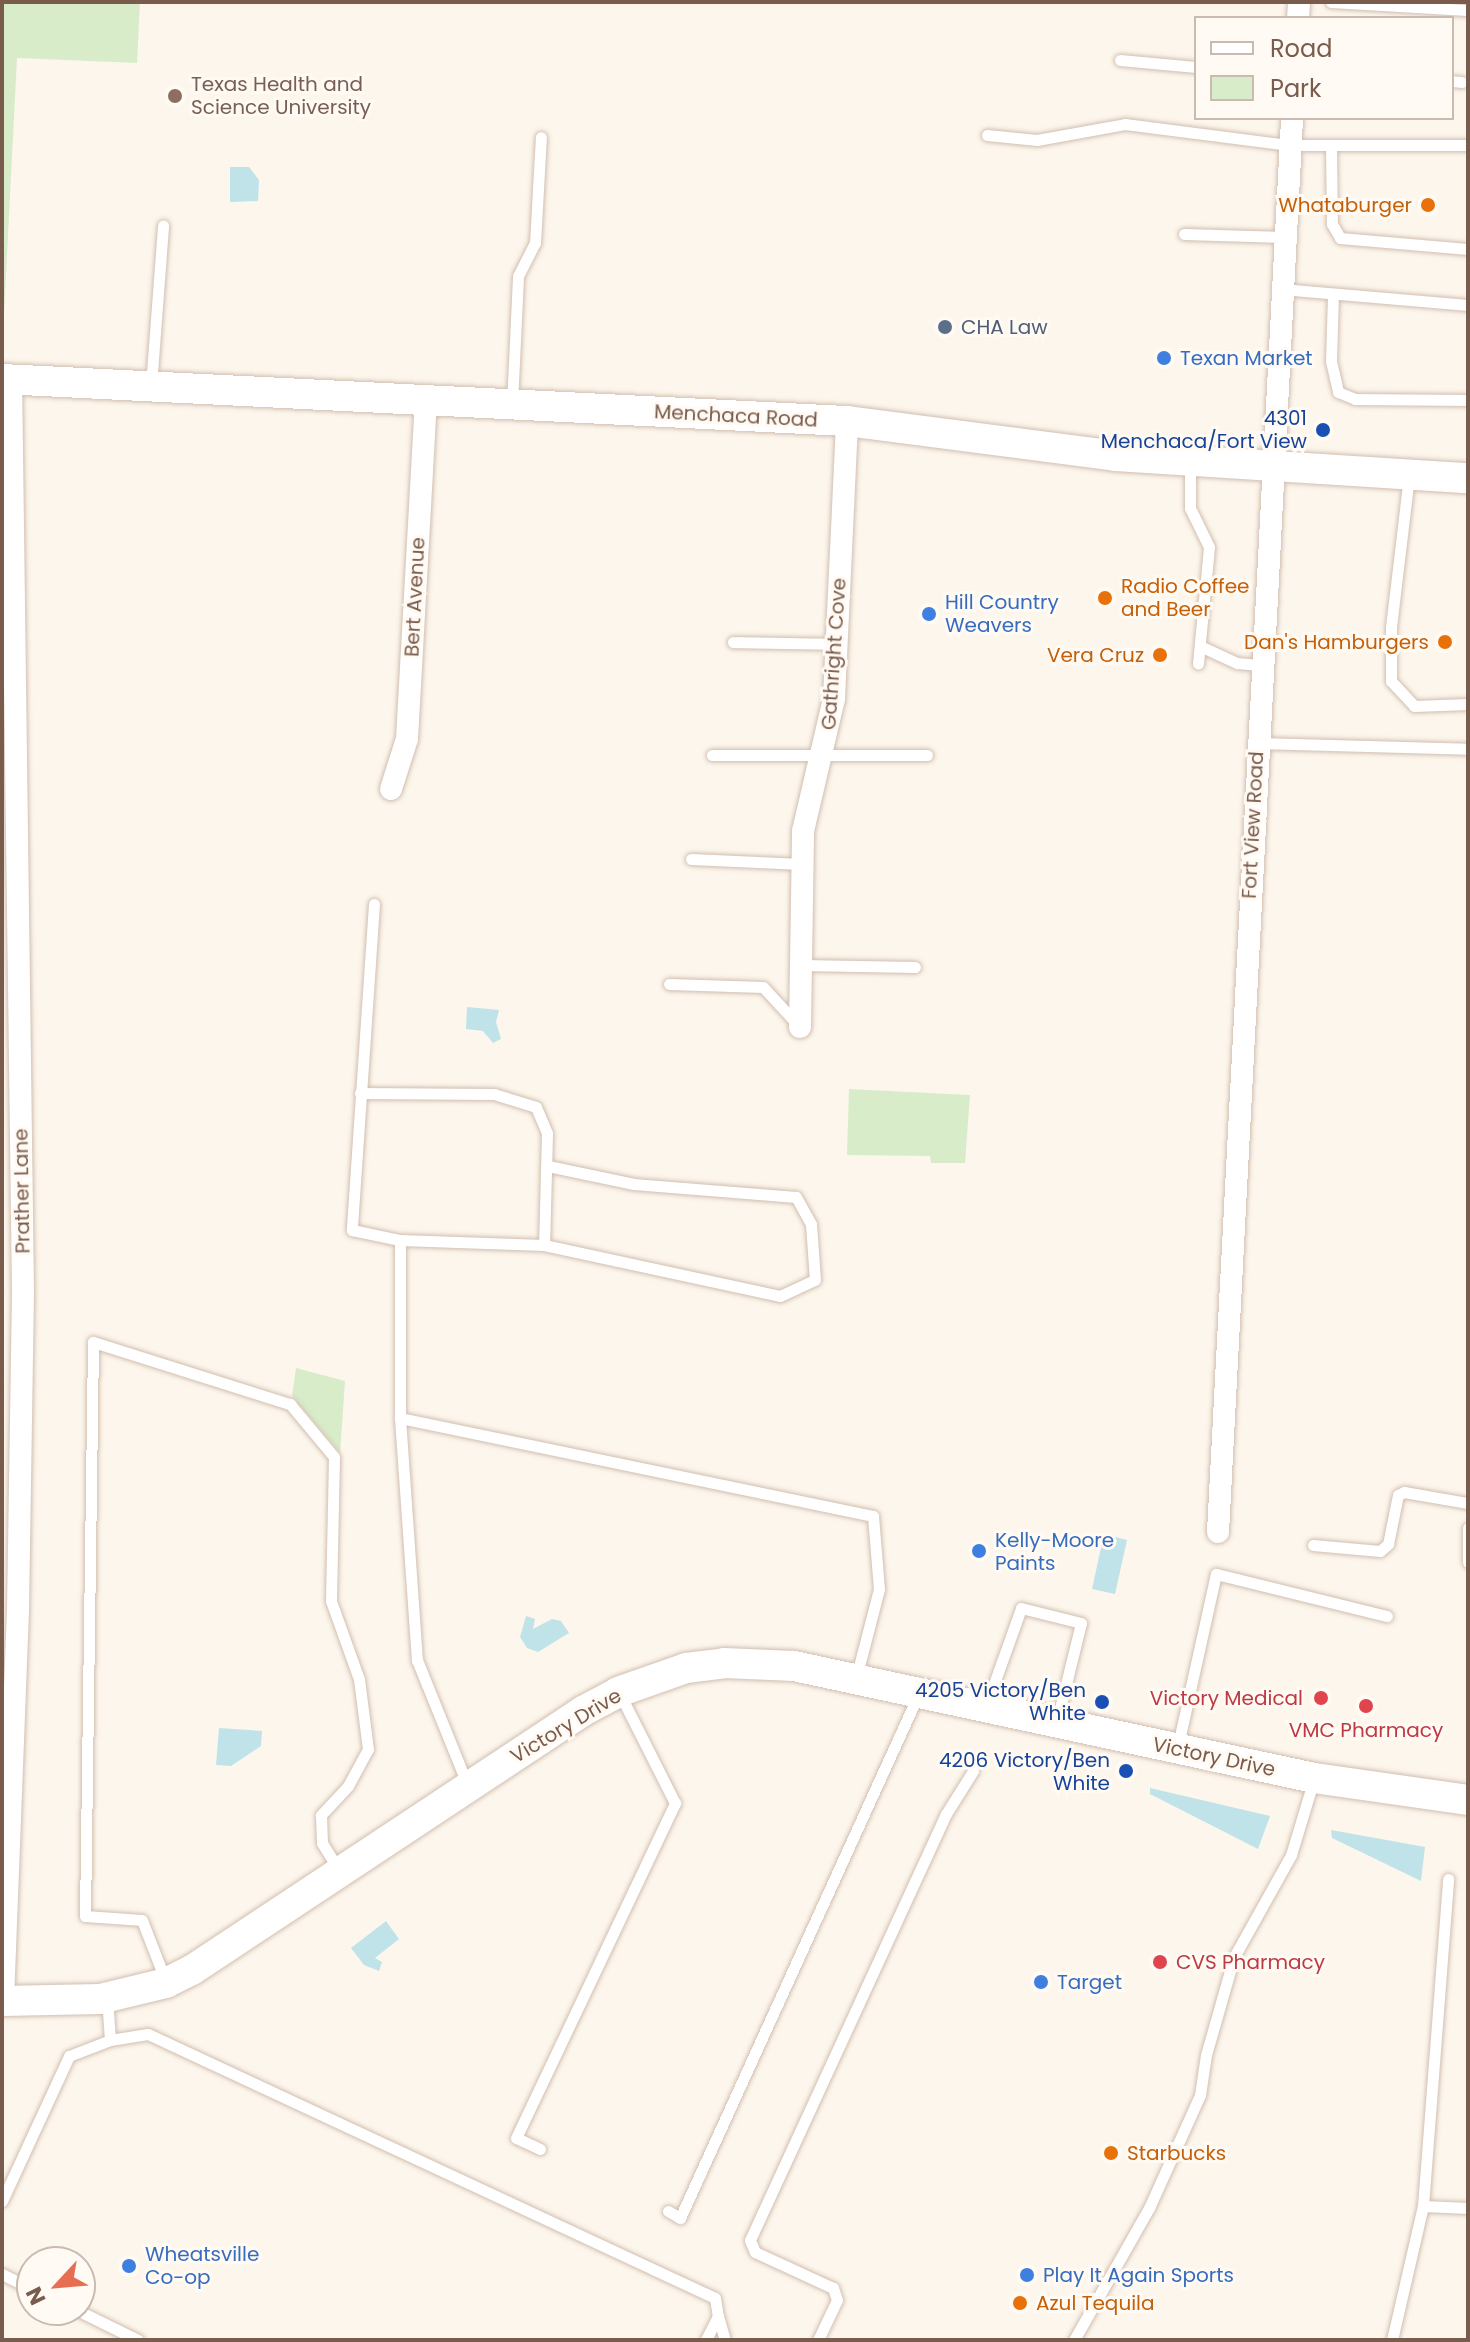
<!DOCTYPE html>
<style>
body{margin:0}
#map{position:relative;width:1470px;height:2342px;overflow:hidden;background:#fdf6ec;font-family:Poppins,sans-serif}
div>[style]{position:absolute}
.green>*{inset:0;background:#d8ecc9}
.water>*{inset:0;background:#bfe3e8}
.roads{filter:drop-shadow(0 0 2px #d1beb0) drop-shadow(0 0 2px #d1beb0)}
.lane>*{height:11px;margin:-5.5px;padding:0 5.5px;transform-origin:5.5px;border-radius:5.5px;background:#fff}
.street>*{height:22px;margin:-11px;padding:0 11px;transform-origin:11px;border-radius:11px;background:#fff}
.secondary>*{height:30px;margin:-15px;padding:0 15px;transform-origin:15px;border-radius:15px;background:#fff}
.dots>*{width:22px;height:22px;translate:-50% -50%;box-sizing:border-box;border:4px solid #fffaf3;border-radius:50%}
span{translate:-50% -50%;white-space:nowrap;text-align:center;line-height:1.15;-webkit-text-stroke:6px #fffaf3;paint-order:stroke}
.education-label{font-size:20px;color:#785e54}
.left{translate:0 -50%;text-align:left}
.food-label{font-size:20px;color:#c56008}
.right{translate:-100% -50%;text-align:right}
.service-label{font-size:20px;color:#4e5e75}
.shop-label{font-size:20px;color:#366cbe}
.street-label{font-size:20px;color:#7a5c4d}
.transit-label{font-size:20px;color:#164399}
.health-label{font-size:20px;color:#be3a42}
.frame{position:absolute;inset:0;border:4px solid #7a5c4d;pointer-events:none}
.legend{position:absolute;left:1194px;top:16px;width:260px;height:104px;box-sizing:border-box;background:#fffaf3;border:2px solid #cabbb1;margin:0;padding:10px 14px;list-style:none;font-size:24px;color:#7a5c4d}
.legend li{display:flex;align-items:center;gap:16px;height:40px}
.legend b{width:40px;border:2px solid #cabbb1}
.north{position:absolute;left:16px;top:2246px;width:80px;height:80px;box-sizing:border-box;background:#fffaf3;border:2px solid #cabbb1;border-radius:50%;rotate:244deg;font-size:22px;font-weight:700;line-height:32px;text-align:center;color:#7a5c4d}
.north::after{content:'';display:block;margin:auto;width:28px;height:36px;background:#e76f51;clip-path:polygon(50% 0,100% 100%,50% 72%,0 100%)}
</style>
<div id="map">
<div class="green">
<i style="clip-path:polygon(2px 2px,140px 2px,137px 63px,17px 58px,2px 354px)"></i>
<i style="clip-path:polygon(849px 1089px,970px 1095px,965px 1163px,931px 1163px,930px 1156px,847px 1155px)"></i>
<i style="clip-path:polygon(296px 1368px,345px 1381px,340px 1453px,292px 1396px)"></i>
</div>
<div class="water">
<i style="clip-path:polygon(230px 167px,249px 167px,259px 180px,258px 201px,230px 202px)"></i>
<i style="clip-path:polygon(467px 1007px,499px 1010px,496px 1022px,501px 1039px,493px 1043px,483px 1031px,466px 1029px)"></i>
<i style="clip-path:polygon(1104px 1534px,1127px 1540px,1115px 1594px,1092px 1589px)"></i>
<i style="clip-path:polygon(526px 1616px,535px 1619px,533px 1629px,552px 1619px,561px 1621px,569px 1633px,538px 1652px,527px 1648px,520px 1637px)"></i>
<i style="clip-path:polygon(219px 1728px,262px 1731px,261px 1746px,231px 1766px,216px 1765px)"></i>
<i style="clip-path:polygon(1150px 1788px,1270px 1816px,1258px 1849px,1150px 1794px)"></i>
<i style="clip-path:polygon(1331px 1830px,1425px 1847px,1421px 1881px,1332px 1838px)"></i>
<i style="clip-path:polygon(386px 1921px,399px 1939px,375px 1958px,382px 1962px,379px 1971px,364px 1965px,351px 1948px)"></i>
</div>
<div class="roads">
<div class="lane">
<i style="left:1331px;top:2px;width:136px;rotate:3.4deg"></i>
<i style="left:1120px;top:60px;width:76px;rotate:5.3deg"></i>
<i style="left:1452px;top:81px;width:10px;rotate:6deg"></i>
<i style="left:987px;top:135px;width:50px;rotate:5.7deg"></i>
<i style="left:1037px;top:140px;width:89px;rotate:-10.3deg"></i>
<i style="left:1125px;top:124px;width:166px;rotate:7.3deg"></i>
<i style="left:1290px;top:145px;width:178px"></i>
<i style="left:1331px;top:145px;width:79px;rotate:89.3deg"></i>
<i style="left:1332px;top:224px;width:16px;rotate:60deg"></i>
<i style="left:1340px;top:238px;width:128px;rotate:4.9deg"></i>
<i style="left:1184px;top:234px;width:100px;rotate:1.7deg"></i>
<i style="left:1281px;top:289px;width:188px;rotate:4.9deg"></i>
<i style="left:1333px;top:295px;width:66px;rotate:91.7deg"></i>
<i style="left:1331px;top:361px;width:32px;rotate:77deg"></i>
<i style="left:1338px;top:392px;width:18px;rotate:22deg"></i>
<i style="left:1355px;top:399px;width:113px;rotate:0.5deg"></i>
<i style="left:151px;top:386px;width:161px;rotate:-85.7deg"></i>
<i style="left:512px;top:404px;width:128px;rotate:-87.3deg"></i>
<i style="left:518px;top:276px;width:37px;rotate:-63deg"></i>
<i style="left:535px;top:243px;width:106px;rotate:-86.8deg"></i>
<i style="left:1190px;top:463px;width:45px;rotate:90deg"></i>
<i style="left:1190px;top:508px;width:43px;rotate:64deg"></i>
<i style="left:1209px;top:547px;width:117px;rotate:95.4deg"></i>
<i style="left:1409px;top:476px;width:153px;rotate:96.8deg"></i>
<i style="left:1391px;top:628px;width:53px;rotate:90deg"></i>
<i style="left:1391px;top:681px;width:34px;rotate:47deg"></i>
<i style="left:1414px;top:706px;width:54px;rotate:-2.1deg"></i>
<i style="left:733px;top:642px;width:104px;rotate:1.1deg"></i>
<i style="left:1200px;top:646px;width:41px;rotate:24.7deg"></i>
<i style="left:1237px;top:663px;width:25px;rotate:5deg"></i>
<i style="left:1258px;top:743px;width:210px;rotate:1.6deg"></i>
<i style="left:712px;top:755px;width:215px"></i>
<i style="left:691px;top:859px;width:111px;rotate:2.6deg"></i>
<i style="left:374px;top:904px;width:327px;rotate:93.9deg"></i>
<i style="left:352px;top:1230px;width:49px;rotate:11.8deg"></i>
<i style="left:400px;top:1240px;width:178px;rotate:90deg"></i>
<i style="left:400px;top:1418px;width:243px;rotate:86deg"></i>
<i style="left:417px;top:1660px;width:136px;rotate:68deg"></i>
<i style="left:800px;top:965px;width:115px;rotate:1deg"></i>
<i style="left:669px;top:984px;width:94px;rotate:1.8deg"></i>
<i style="left:763px;top:987px;width:53px;rotate:47.3deg"></i>
<i style="left:360px;top:1093px;width:134px;rotate:0.4deg"></i>
<i style="left:494px;top:1094px;width:44px;rotate:17.2deg"></i>
<i style="left:536px;top:1107px;width:28px;rotate:67deg"></i>
<i style="left:547px;top:1133px;width:112px;rotate:91.5deg"></i>
<i style="left:400px;top:1240px;width:144px;rotate:2deg"></i>
<i style="left:544px;top:1245px;width:241px;rotate:12.2deg"></i>
<i style="left:780px;top:1296px;width:38px;rotate:-25deg"></i>
<i style="left:815px;top:1280px;width:56px;rotate:-94.1deg"></i>
<i style="left:811px;top:1224px;width:31px;rotate:-119deg"></i>
<i style="left:796px;top:1197px;width:163px;rotate:-175.4deg"></i>
<i style="left:634px;top:1184px;width:88px;rotate:-168.2deg"></i>
<i style="left:400px;top:1418px;width:483px;rotate:11.7deg"></i>
<i style="left:873px;top:1516px;width:73px;rotate:85.3deg"></i>
<i style="left:879px;top:1589px;width:92px;rotate:104.5deg"></i>
<i style="left:1468px;top:1528px;width:34px;rotate:90deg"></i>
<i style="left:1313px;top:1545px;width:67px;rotate:5.1deg"></i>
<i style="left:1380px;top:1551px;width:11px;rotate:-41deg"></i>
<i style="left:1388px;top:1544px;width:50px;rotate:-78.5deg"></i>
<i style="left:1398px;top:1495px;width:7px;rotate:-27deg"></i>
<i style="left:1404px;top:1492px;width:65px;rotate:9.8deg"></i>
<i style="left:986px;top:1706px;width:104px;rotate:-70.3deg"></i>
<i style="left:1021px;top:1608px;width:62px;rotate:14deg"></i>
<i style="left:1081px;top:1623px;width:101px;rotate:103.8deg"></i>
<i style="left:1178px;top:1745px;width:175px;rotate:-77.5deg"></i>
<i style="left:1216px;top:1574px;width:176px;rotate:13.8deg"></i>
<i style="left:166px;top:1982px;width:66px;rotate:-111.2deg"></i>
<i style="left:142px;top:1920px;width:57px;rotate:-176deg"></i>
<i style="left:85px;top:1916px;width:574px;rotate:-89.2deg"></i>
<i style="left:93px;top:1342px;width:207px;rotate:17.5deg"></i>
<i style="left:290px;top:1404px;width:69px;rotate:50.3deg"></i>
<i style="left:334px;top:1457px;width:144px;rotate:91.2deg"></i>
<i style="left:331px;top:1601px;width:83px;rotate:70.3deg"></i>
<i style="left:359px;top:1679px;width:71px;rotate:82.7deg"></i>
<i style="left:368px;top:1749px;width:42px;rotate:118.4deg"></i>
<i style="left:348px;top:1786px;width:40px;rotate:133deg"></i>
<i style="left:321px;top:1815px;width:28px;rotate:88deg"></i>
<i style="left:322px;top:1843px;width:31px;rotate:58deg"></i>
<i style="left:110px;top:2040px;width:38px;rotate:-9deg"></i>
<i style="left:148px;top:2034px;width:625px;rotate:24.97deg"></i>
<i style="left:715px;top:2298px;width:18px;rotate:81deg"></i>
<i style="left:718px;top:2316px;width:27px;rotate:117deg"></i>
<i style="left:540px;top:2149px;width:26px;rotate:-155deg"></i>
<i style="left:516px;top:2138px;width:371px;rotate:-64.6deg"></i>
<i style="left:675px;top:1803px;width:124px;rotate:-116.8deg"></i>
<i style="left:2px;top:2201px;width:160px;rotate:-65.2deg"></i>
<i style="left:69px;top:2056px;width:44px;rotate:-21.3deg"></i>
<i style="left:110px;top:2040px;width:39px;rotate:-94deg"></i>
<i style="left:1423px;top:2206px;width:328px;rotate:-85.6deg"></i>
<i style="left:668px;top:2211px;width:14px;rotate:30deg"></i>
<i style="left:680px;top:2218px;width:577px;rotate:-65.52deg"></i>
<i style="left:2px;top:2274px;width:34px;rotate:27deg"></i>
<i style="left:77px;top:2310px;width:68px;rotate:26.2deg"></i>
<i style="left:718px;top:2316px;width:25px;rotate:74deg"></i>
<i style="left:818px;top:2340px;width:44px;rotate:-64.6deg"></i>
<i style="left:837px;top:2300px;width:13px;rotate:-108deg"></i>
<i style="left:833px;top:2288px;width:86px;rotate:-155.2deg"></i>
<i style="left:755px;top:2252px;width:13px;rotate:-113deg"></i>
<i style="left:750px;top:2240px;width:469px;rotate:-65.3deg"></i>
<i style="left:946px;top:1814px;width:51px;rotate:-57.9deg"></i>
<i style="left:1074px;top:2340px;width:152px;rotate:-60.4deg"></i>
<i style="left:1149px;top:2208px;width:124px;rotate:-65.7deg"></i>
<i style="left:1200px;top:2095px;width:40px;rotate:-81.5deg"></i>
<i style="left:1206px;top:2055px;width:102px;rotate:-74.1deg"></i>
<i style="left:1234px;top:1957px;width:117px;rotate:-60.8deg"></i>
<i style="left:1291px;top:1855px;width:79px;rotate:-73.2deg"></i>
<i style="left:1392px;top:2340px;width:138px;rotate:-77deg"></i>
<i style="left:1423px;top:2206px;width:45px;rotate:2.5deg"></i>
</div>
<div class="street">
<i style="left:1298px;top:18px;width:16px;rotate:-86deg"></i>
<i style="left:391px;top:789px;width:52px;rotate:-72.3deg"></i>
<i style="left:407px;top:739px;width:338px;rotate:-86.8deg"></i>
<i style="left:800px;top:1027px;width:196px;rotate:-89.1deg"></i>
<i style="left:803px;top:831px;width:136px;rotate:-76.8deg"></i>
<i style="left:834px;top:699px;width:278px;rotate:-87.3deg"></i>
<i style="left:1218px;top:1532px;width:1416px;rotate:-87deg"></i>
<i style="left:3px;top:2001px;width:390px;rotate:-87.8deg"></i>
<i style="left:18px;top:1611px;width:319px;rotate:-89.1deg"></i>
<i style="left:23px;top:1292px;width:912px;rotate:-90.75deg"></i>
</div>
<div class="secondary">
<i style="left:2px;top:379px;width:846px;rotate:2.85deg"></i>
<i style="left:847px;top:421px;width:270px;rotate:7.4deg"></i>
<i style="left:1115px;top:456px;width:354px;rotate:3.6deg"></i>
<i style="left:2px;top:2001px;width:98px;rotate:-1.2deg"></i>
<i style="left:100px;top:1999px;width:68px;rotate:-13.6deg"></i>
<i style="left:166px;top:1983px;width:29px;rotate:-27deg"></i>
<i style="left:192px;top:1970px;width:469px;rotate:-33.5deg"></i>
<i style="left:583px;top:1711px;width:40px;rotate:-28deg"></i>
<i style="left:618px;top:1692px;width:72px;rotate:-19.4deg"></i>
<i style="left:686px;top:1668px;width:38px;rotate:-7deg"></i>
<i style="left:724px;top:1663px;width:70px;rotate:2.5deg"></i>
<i style="left:794px;top:1666px;width:532px;rotate:12.15deg"></i>
<i style="left:1314px;top:1778px;width:156px;rotate:8.1deg"></i>
</div>
</div>
<div class="dots">
<i style="left:175px;top:96px;background:#8d6e63"></i>
<i style="left:1428px;top:205px;background:#e8710a"></i>
<i style="left:945px;top:327px;background:#5c6f8a"></i>
<i style="left:1164px;top:358px;background:#3f7fe0"></i>
<i style="left:1323px;top:430px;background:#1a4fb4"></i>
<i style="left:1105px;top:598px;background:#e8710a"></i>
<i style="left:929px;top:614px;background:#3f7fe0"></i>
<i style="left:1445px;top:642px;background:#e8710a"></i>
<i style="left:1160px;top:655px;background:#e8710a"></i>
<i style="left:979px;top:1551px;background:#3f7fe0"></i>
<i style="left:1321px;top:1698px;background:#e0444e"></i>
<i style="left:1102px;top:1702px;background:#1a4fb4"></i>
<i style="left:1366px;top:1706px;background:#e0444e"></i>
<i style="left:1126px;top:1771px;background:#1a4fb4"></i>
<i style="left:1160px;top:1962px;background:#e0444e"></i>
<i style="left:1041px;top:1982px;background:#3f7fe0"></i>
<i style="left:1111px;top:2153px;background:#e8710a"></i>
<i style="left:129px;top:2266px;background:#3f7fe0"></i>
<i style="left:1027px;top:2275px;background:#3f7fe0"></i>
<i style="left:1020px;top:2303px;background:#e8710a"></i>
</div>
<div class="education-label">
<span class="left" style="left:191px;top:96px">Texas Health and<br>Science University</span>
</div>
<div class="food-label">
<span class="right" style="left:1412px;top:205px">Whataburger</span>
<span class="left" style="left:1121px;top:598px">Radio Coffee<br>and Beer</span>
<span class="right" style="left:1429px;top:642px">Dan's Hamburgers</span>
<span class="right" style="left:1144px;top:655px">Vera Cruz</span>
<span class="left" style="left:1127px;top:2153px">Starbucks</span>
<span class="left" style="left:1036px;top:2303px">Azul Tequila</span>
</div>
<div class="service-label">
<span class="left" style="left:961px;top:327px">CHA Law</span>
</div>
<div class="shop-label">
<span class="left" style="left:1180px;top:358px">Texan Market</span>
<span class="left" style="left:945px;top:614px">Hill Country<br>Weavers</span>
<span class="left" style="left:995px;top:1552px">Kelly-Moore<br>Paints</span>
<span class="left" style="left:1057px;top:1982px">Target</span>
<span class="left" style="left:145px;top:2266px">Wheatsville<br>Co-op</span>
<span class="left" style="left:1043px;top:2275px">Play It Again Sports</span>
</div>
<div class="street-label">
<span style="left:736px;top:416px;rotate:3deg">Menchaca Road</span>
<span style="left:415px;top:597px;rotate:-87deg">Bert Avenue</span>
<span style="left:834px;top:654px;rotate:-86deg">Gathright Cove</span>
<span style="left:1253px;top:825px;rotate:-87deg">Fort View Road</span>
<span style="left:22px;top:1191px;rotate:-91deg">Prather Lane</span>
<span style="left:566px;top:1726px;rotate:-31deg">Victory Drive</span>
<span style="left:1214px;top:1757px;rotate:12deg">Victory Drive</span>
</div>
<div class="transit-label">
<span class="right" style="left:1307px;top:430px">4301<br>Menchaca/Fort View</span>
<span class="right" style="left:1086px;top:1702px">4205 Victory/Ben<br>White</span>
<span class="right" style="left:1110px;top:1772px">4206 Victory/Ben<br>White</span>
</div>
<div class="health-label">
<span class="right" style="left:1303px;top:1698px">Victory Medical</span>
<span style="left:1366px;top:1730px">VMC Pharmacy</span>
<span class="left" style="left:1176px;top:1962px">CVS Pharmacy</span>
</div>
<div class="frame"></div>
<ul class="legend">
<li><b style="height:10px;background:#fff"></b>Road</li>
<li><b style="height:22px;background:#d8ecc9"></b>Park</li>
</ul>
<div class="north">N</div>
</div>
